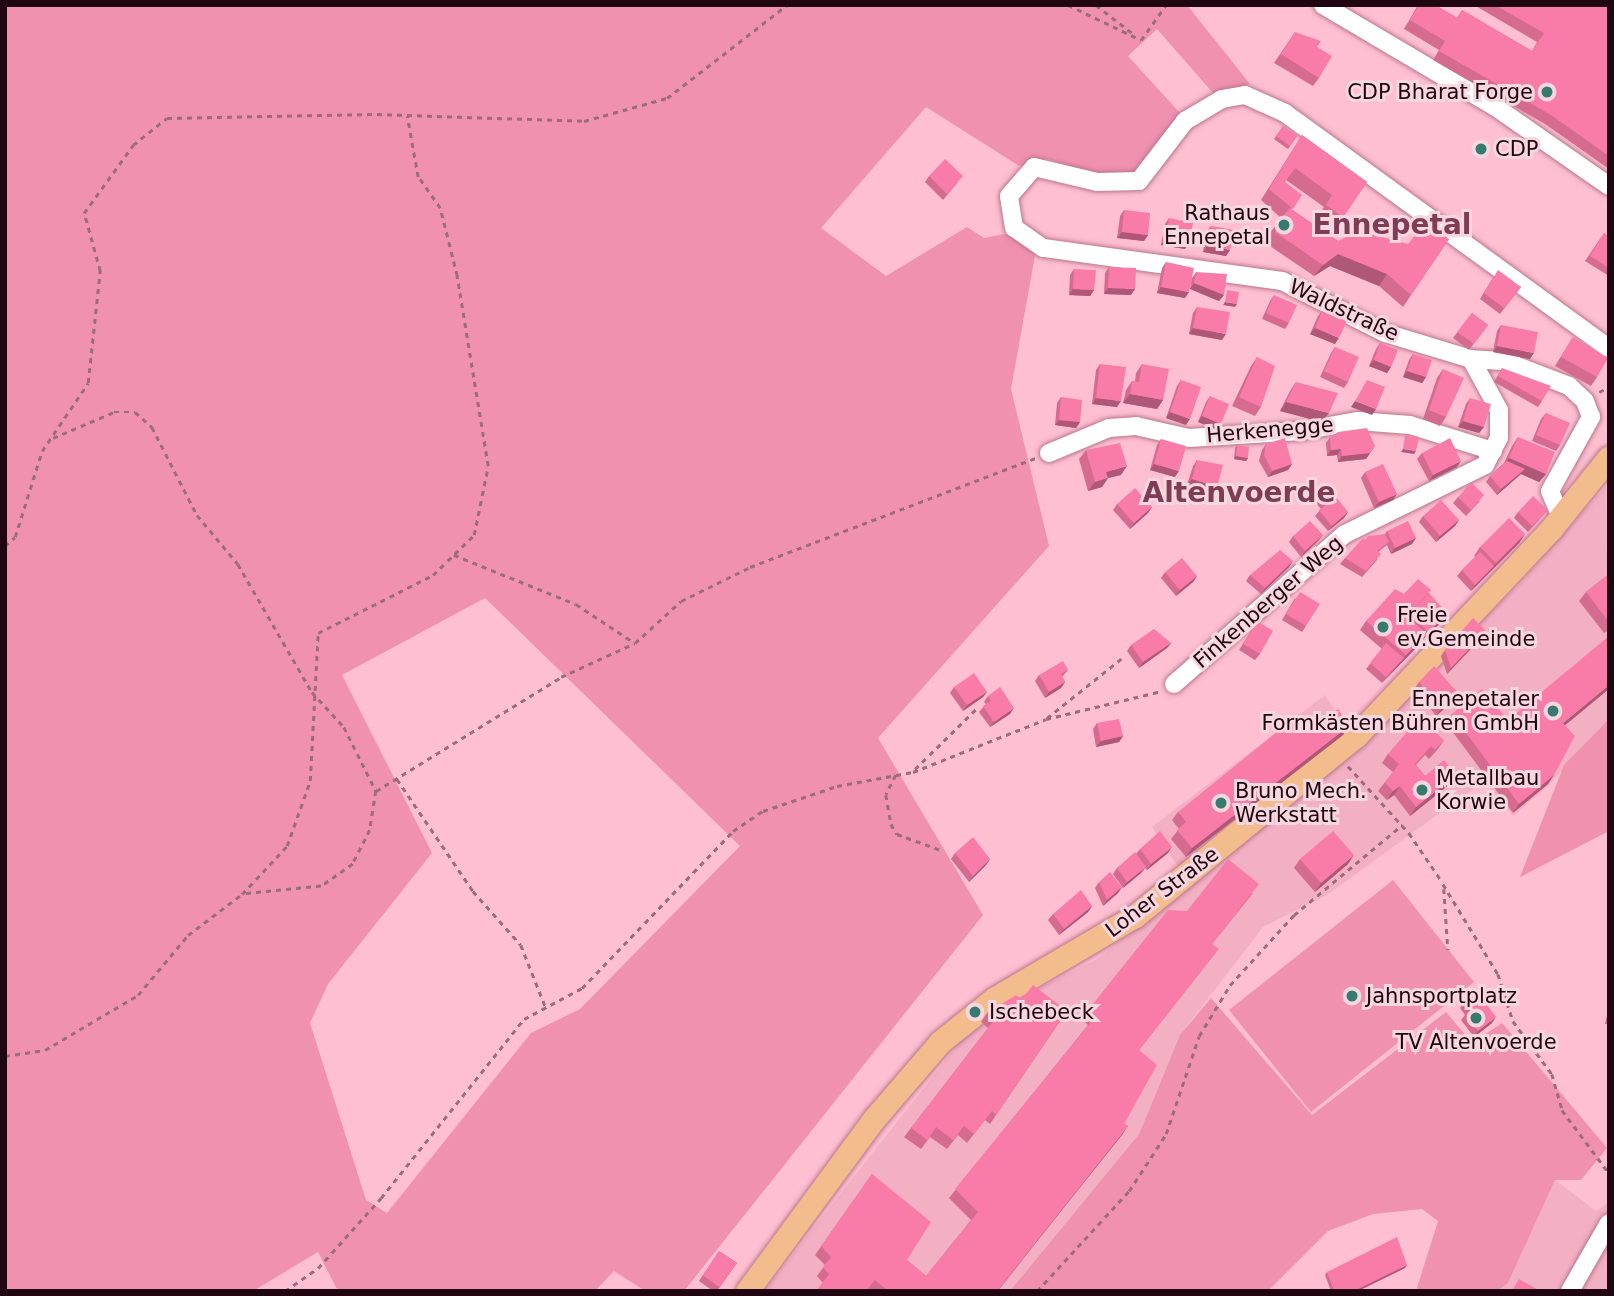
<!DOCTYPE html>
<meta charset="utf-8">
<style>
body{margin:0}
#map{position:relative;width:1614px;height:1296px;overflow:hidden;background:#fdbfd1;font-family:"DejaVu Sans",sans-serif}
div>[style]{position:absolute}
.built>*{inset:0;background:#f3b0c4}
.green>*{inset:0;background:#f091b0}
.path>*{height:2.5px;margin-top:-1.25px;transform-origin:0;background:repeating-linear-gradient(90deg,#9b6d7b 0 5px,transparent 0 10px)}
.roads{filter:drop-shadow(0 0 2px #bc758c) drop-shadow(0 0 2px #bc758c)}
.minor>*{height:18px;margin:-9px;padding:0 9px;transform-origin:9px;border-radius:9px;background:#fff}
.major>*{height:23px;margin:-11.5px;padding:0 11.5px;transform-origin:11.5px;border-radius:11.5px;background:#f2bc8c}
.wall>*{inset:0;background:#d66b90}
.shaded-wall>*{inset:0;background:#ae5776}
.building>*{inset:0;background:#f97ca8}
.dots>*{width:19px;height:19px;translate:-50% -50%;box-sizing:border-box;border:4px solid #f6d6df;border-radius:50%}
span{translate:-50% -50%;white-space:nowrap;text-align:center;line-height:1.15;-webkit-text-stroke:6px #f6d6df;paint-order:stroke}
.poi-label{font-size:21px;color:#200610}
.right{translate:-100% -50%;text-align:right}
.left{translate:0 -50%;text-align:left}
.street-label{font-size:21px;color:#200610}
.district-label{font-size:28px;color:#7e3d54;font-weight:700}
.frame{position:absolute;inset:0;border:7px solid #200610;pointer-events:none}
</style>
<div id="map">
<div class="built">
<i style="clip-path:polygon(1606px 486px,1609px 719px,1548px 786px,1513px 816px,1484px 781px,1327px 895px,1263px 927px,1180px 1035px,1139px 1134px,1010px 1291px,764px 1291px,960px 1042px,1027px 994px,1099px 958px,1190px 885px,1152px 827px,1325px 695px,1357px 745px,1517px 586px)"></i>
<i style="clip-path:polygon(1555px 1180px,1596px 1211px,1609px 1202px,1609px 1291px,1497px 1291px,1508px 1283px)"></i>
</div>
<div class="green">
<i style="clip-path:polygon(evenodd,5px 5px,1187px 5px,1250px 84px,1214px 94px,1157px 29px,1128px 56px,1180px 113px,1135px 176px,1112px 179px,1048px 159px,1019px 166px,926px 107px,821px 228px,886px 276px,967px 227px,984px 238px,1010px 233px,1036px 250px,1011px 389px,1049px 546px,878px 738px,983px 915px,684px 1291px,645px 1291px,614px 1271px,595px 1291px,338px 1291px,318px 1252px,253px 1291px,5px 1291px,5px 5px,485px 598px,740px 846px,580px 1009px,531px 1033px,387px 1213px,366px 1200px,310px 1023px,328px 984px,432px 853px,342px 675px,485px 598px)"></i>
<i style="clip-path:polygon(1609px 719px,1609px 831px,1520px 877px,1564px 765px)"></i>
<i style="clip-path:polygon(1393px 880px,1474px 982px,1311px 1112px,1229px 1010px)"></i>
<i style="clip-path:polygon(1211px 998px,1312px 1115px,1446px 1012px,1472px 1043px,1502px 1023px,1607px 1148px,1581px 1180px,1555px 1180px,1508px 1283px,1497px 1291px,1416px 1291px,1438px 1221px,1422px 1209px,1373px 1214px,1328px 1231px,1268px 1291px,1010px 1291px,1139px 1134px,1180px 1035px)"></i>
</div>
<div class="path">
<i style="left:1068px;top:5px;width:81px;rotate:25.6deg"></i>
<i style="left:1096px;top:5px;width:49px;rotate:37.6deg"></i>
<i style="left:1141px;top:40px;width:43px;rotate:-54.5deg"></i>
<i style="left:1599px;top:392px;width:11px;rotate:-27deg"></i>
<i style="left:53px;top:438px;width:66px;rotate:-23.1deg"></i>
<i style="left:114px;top:412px;width:21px"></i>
<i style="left:135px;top:412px;width:23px;rotate:41deg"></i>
<i style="left:152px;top:427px;width:99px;rotate:62.9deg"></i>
<i style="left:197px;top:515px;width:64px;rotate:50.1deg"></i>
<i style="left:238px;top:564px;width:148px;rotate:60deg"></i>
<i style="left:312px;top:692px;width:47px;rotate:47.6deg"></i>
<i style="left:344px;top:727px;width:72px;rotate:63.4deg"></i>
<i style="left:376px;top:791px;width:39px;rotate:99deg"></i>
<i style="left:370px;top:830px;width:38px;rotate:117deg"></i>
<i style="left:353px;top:864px;width:39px;rotate:145deg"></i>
<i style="left:321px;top:886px;width:79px;rotate:174.2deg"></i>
<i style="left:5px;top:546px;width:13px;rotate:-42deg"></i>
<i style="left:15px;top:537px;width:90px;rotate:-72.6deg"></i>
<i style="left:42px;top:451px;width:82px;rotate:-55.9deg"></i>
<i style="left:88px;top:383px;width:113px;rotate:-83.9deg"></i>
<i style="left:100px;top:271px;width:60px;rotate:-105.4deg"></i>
<i style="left:84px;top:213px;width:84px;rotate:-54.2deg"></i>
<i style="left:133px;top:145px;width:43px;rotate:-38.5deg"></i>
<i style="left:167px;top:118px;width:210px;rotate:-1.1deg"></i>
<i style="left:377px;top:114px;width:207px;rotate:1.9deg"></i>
<i style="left:584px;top:121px;width:86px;rotate:-15.5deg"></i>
<i style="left:667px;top:98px;width:152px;rotate:-37.8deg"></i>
<i style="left:454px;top:555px;width:131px;rotate:21.9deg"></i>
<i style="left:576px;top:604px;width:71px;rotate:33.5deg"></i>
<i style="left:1047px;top:718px;width:95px;rotate:-38.6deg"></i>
<i style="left:1348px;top:766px;width:91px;rotate:47.7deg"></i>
<i style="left:1409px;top:833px;width:60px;rotate:55.8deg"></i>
<i style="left:915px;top:769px;width:86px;rotate:-44.5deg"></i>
<i style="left:896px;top:775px;width:22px;rotate:117deg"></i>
<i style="left:886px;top:795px;width:29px;rotate:80deg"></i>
<i style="left:891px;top:824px;width:12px;rotate:59deg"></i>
<i style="left:897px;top:834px;width:47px;rotate:20deg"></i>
<i style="left:397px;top:779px;width:135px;rotate:55.8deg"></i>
<i style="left:473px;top:891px;width:72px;rotate:48.4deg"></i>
<i style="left:521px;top:945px;width:68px;rotate:68.4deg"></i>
<i style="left:376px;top:791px;width:217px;rotate:-31.6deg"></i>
<i style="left:561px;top:677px;width:81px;rotate:-24.7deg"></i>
<i style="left:635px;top:643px;width:62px;rotate:-42.4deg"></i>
<i style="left:681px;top:601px;width:77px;rotate:-26.2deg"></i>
<i style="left:750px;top:567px;width:306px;rotate:-20.9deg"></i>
<i style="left:1443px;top:884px;width:105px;rotate:58.6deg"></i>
<i style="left:1498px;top:974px;width:49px;rotate:72.3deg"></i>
<i style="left:1513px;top:1021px;width:66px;rotate:53.7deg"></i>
<i style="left:1552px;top:1074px;width:37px;rotate:74deg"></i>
<i style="left:1562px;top:1110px;width:79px;rotate:53.3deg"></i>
<i style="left:1444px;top:889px;width:61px;rotate:86.2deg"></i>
<i style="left:5px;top:1056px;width:40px;rotate:-8.5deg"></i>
<i style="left:45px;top:1050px;width:108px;rotate:-30.6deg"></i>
<i style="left:138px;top:995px;width:78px;rotate:-50.2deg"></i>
<i style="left:188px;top:935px;width:68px;rotate:-37.2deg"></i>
<i style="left:242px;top:894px;width:66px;rotate:-46.8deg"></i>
<i style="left:287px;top:846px;width:69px;rotate:-70.5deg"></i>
<i style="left:310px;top:781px;width:148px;rotate:-86.9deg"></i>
<i style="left:318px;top:633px;width:129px;rotate:-26.8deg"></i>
<i style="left:433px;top:575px;width:57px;rotate:-44.3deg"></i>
<i style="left:474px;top:535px;width:70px;rotate:-78.5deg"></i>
<i style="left:488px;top:466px;width:193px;rotate:-99.3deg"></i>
<i style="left:457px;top:276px;width:70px;rotate:-104deg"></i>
<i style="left:440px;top:208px;width:38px;rotate:-125deg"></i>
<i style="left:418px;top:177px;width:62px;rotate:-100.2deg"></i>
<i style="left:285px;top:1291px;width:40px;rotate:-34.9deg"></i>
<i style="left:318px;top:1268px;width:94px;rotate:-48deg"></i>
<i style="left:381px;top:1198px;width:229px;rotate:-51.4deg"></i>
<i style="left:524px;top:1019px;width:66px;rotate:-28.1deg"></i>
<i style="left:582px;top:988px;width:218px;rotate:-46.1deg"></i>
<i style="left:733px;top:831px;width:36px;rotate:-34deg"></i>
<i style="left:763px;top:811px;width:78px;rotate:-18.7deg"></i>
<i style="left:837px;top:786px;width:77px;rotate:-10.4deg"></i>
<i style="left:913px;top:772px;width:143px;rotate:-21.7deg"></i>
<i style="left:1046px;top:719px;width:119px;rotate:-13.6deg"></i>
<i style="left:1037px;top:1291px;width:136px;rotate:-47.4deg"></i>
<i style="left:1129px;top:1191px;width:68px;rotate:-57deg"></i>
<i style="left:1166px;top:1134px;width:103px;rotate:-71.4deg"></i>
<i style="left:1199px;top:1036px;width:60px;rotate:-58.7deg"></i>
<i style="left:1230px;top:985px;width:95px;rotate:-47.6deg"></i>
<i style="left:1294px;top:915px;width:141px;rotate:-39.8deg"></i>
</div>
<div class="roads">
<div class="minor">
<i style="left:1323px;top:5px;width:202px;rotate:30.6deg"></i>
<i style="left:1497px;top:108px;width:136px;rotate:34.9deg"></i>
<i style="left:1049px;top:453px;width:65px;rotate:-22.6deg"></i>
<i style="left:1109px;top:428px;width:27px;rotate:-4deg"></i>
<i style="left:1136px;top:426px;width:54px;rotate:12.8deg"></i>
<i style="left:1189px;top:438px;width:112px;rotate:-3.6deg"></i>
<i style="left:1301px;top:431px;width:58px;rotate:-10deg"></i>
<i style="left:1358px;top:421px;width:52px;rotate:4.4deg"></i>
<i style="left:1410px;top:425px;width:87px;rotate:17.4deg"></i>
<i style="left:1561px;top:517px;width:28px;rotate:-113deg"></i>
<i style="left:1550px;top:491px;width:85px;rotate:-61deg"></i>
<i style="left:1591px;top:417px;width:17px;rotate:-111deg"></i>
<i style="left:1585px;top:401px;width:22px;rotate:-137deg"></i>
<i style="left:1569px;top:386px;width:70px;rotate:-159deg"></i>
<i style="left:1504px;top:361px;width:33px;rotate:-177deg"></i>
<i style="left:1471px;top:359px;width:90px;rotate:-163.2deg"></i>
<i style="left:1385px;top:333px;width:115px;rotate:-153.2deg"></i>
<i style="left:1282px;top:281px;width:241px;rotate:-172.1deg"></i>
<i style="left:1043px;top:248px;width:35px;rotate:-145deg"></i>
<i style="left:1014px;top:228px;width:32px;rotate:-99deg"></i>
<i style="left:1009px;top:196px;width:38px;rotate:-49deg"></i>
<i style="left:1034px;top:167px;width:65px;rotate:13.4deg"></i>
<i style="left:1097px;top:182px;width:42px;rotate:-1.4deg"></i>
<i style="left:1139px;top:181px;width:76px;rotate:-52.5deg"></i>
<i style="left:1185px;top:121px;width:43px;rotate:-30.7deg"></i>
<i style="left:1222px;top:99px;width:23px;rotate:-10deg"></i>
<i style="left:1245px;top:95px;width:44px;rotate:24.2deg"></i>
<i style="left:1285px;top:113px;width:400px;rotate:36deg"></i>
<i style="left:1174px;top:684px;width:227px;rotate:-41.3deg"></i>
<i style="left:1345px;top:534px;width:156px;rotate:-26.2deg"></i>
<i style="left:1485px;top:465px;width:30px;rotate:-63deg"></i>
<i style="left:1499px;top:438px;width:28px;rotate:-90deg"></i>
<i style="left:1499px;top:410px;width:58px;rotate:-118.8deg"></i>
<i style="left:1570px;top:1291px;width:78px;rotate:-60.2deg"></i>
</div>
<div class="major">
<i style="left:747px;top:1291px;width:212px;rotate:-53.6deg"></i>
<i style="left:873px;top:1120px;width:103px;rotate:-49.3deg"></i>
<i style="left:940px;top:1042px;width:70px;rotate:-38.7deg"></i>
<i style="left:995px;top:998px;width:162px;rotate:-30.4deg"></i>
<i style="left:1135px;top:916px;width:285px;rotate:-39.2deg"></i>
<i style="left:1356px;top:736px;width:284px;rotate:-46.7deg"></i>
<i style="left:1551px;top:529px;width:92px;rotate:-51.1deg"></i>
</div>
</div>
<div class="wall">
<i style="clip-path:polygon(1418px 5px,1435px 5px,1457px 18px,1462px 10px,1532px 51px,1537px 42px,1474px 5px,1609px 5px,1609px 169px,1545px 124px,1433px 60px,1439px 50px,1404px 29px)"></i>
<i style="clip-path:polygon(1295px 32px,1317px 47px,1319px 78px,1313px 86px,1274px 63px)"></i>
<i style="clip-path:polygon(1283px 126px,1297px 136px,1288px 149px,1274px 139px)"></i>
<i style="clip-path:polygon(1302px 135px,1367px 182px,1335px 229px,1318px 216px,1324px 207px,1286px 180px,1285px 182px,1292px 210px,1338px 241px,1408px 244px,1449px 239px,1403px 307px,1379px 286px,1330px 266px,1314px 276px,1267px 244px,1270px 233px,1281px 218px,1261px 200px)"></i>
<i style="clip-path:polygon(929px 176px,958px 182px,943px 200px,925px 182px)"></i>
<i style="clip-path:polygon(1124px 210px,1148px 235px,1144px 241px,1117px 238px,1120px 216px)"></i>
<i style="clip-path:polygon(1169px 218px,1185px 249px,1161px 245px,1165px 224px)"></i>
<i style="clip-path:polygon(1211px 226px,1230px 250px,1226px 256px,1203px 252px,1206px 232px)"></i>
<i style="clip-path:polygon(1604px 233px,1609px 237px,1609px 276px,1585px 261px)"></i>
<i style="clip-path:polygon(1166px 262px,1185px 298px,1157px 293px,1162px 268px)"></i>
<i style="clip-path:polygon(1109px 267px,1131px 295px,1104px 294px,1105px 273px)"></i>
<i style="clip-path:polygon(1074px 269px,1094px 290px,1090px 296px,1069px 295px,1070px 275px)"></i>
<i style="clip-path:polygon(1196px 272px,1224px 295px,1219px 301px,1190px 289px,1192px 278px)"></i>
<i style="clip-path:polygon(1494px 276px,1521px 287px,1500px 314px,1480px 299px)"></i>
<i style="clip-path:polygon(1274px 295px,1289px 323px,1285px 329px,1262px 319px,1270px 301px)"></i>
<i style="clip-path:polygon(1197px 307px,1222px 340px,1189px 334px,1193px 313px)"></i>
<i style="clip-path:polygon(1322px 311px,1335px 344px,1310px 334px,1318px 316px)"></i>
<i style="clip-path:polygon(1472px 313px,1488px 325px,1469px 350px,1453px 338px)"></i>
<i style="clip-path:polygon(1501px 325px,1530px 359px,1493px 352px,1497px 331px)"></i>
<i style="clip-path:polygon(1573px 337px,1597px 377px,1591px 386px,1555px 366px)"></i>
<i style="clip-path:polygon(1380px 343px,1391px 367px,1387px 373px,1369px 366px,1376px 349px)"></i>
<i style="clip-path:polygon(1335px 347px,1348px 382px,1344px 388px,1320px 377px,1331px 353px)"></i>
<i style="clip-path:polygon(1413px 354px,1426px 377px,1422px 383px,1403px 377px,1409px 360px)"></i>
<i style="clip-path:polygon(1257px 357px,1261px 407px,1255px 416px,1232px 406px,1251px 366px)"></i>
<i style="clip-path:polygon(1100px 364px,1117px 407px,1092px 404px,1096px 370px)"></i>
<i style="clip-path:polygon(1142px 364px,1163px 400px,1157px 409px,1123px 403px,1126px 390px,1132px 381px,1135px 382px,1136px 373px)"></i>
<i style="clip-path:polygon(1502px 368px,1542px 401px,1538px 407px,1494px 382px)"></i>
<i style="clip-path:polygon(1443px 369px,1446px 417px,1440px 426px,1423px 419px,1437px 378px)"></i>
<i style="clip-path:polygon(1181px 380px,1186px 425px,1166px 418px,1177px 386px)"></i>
<i style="clip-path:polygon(1296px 382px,1322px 422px,1280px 411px,1290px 391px)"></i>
<i style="clip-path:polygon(1210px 396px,1221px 424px,1217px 430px,1198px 422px,1206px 402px)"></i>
<i style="clip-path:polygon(1061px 397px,1080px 422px,1076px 428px,1055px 425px,1057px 403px)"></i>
<i style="clip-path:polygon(1470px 398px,1484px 427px,1479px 433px,1458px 427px,1466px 404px)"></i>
<i style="clip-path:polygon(1546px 413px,1560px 445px,1556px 451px,1532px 441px,1541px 419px)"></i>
<i style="clip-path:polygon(1330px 437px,1375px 446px,1366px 459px,1338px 462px,1337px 455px,1327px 456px,1326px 443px)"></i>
<i style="clip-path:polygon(1518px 437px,1546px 474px,1539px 482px,1521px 474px,1497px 495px,1486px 482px,1490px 476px,1504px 463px,1512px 446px)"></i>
<i style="clip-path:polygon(1161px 439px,1175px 477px,1150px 470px,1157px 445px)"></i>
<i style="clip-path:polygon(1266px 444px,1292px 464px,1288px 470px,1268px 477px,1259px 461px,1262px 450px)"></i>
<i style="clip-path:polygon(1237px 445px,1248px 458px,1246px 461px,1234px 459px,1235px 448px)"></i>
<i style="clip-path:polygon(1086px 450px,1121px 475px,1108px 478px,1102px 487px,1088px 491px,1079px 459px)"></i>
<i style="clip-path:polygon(1422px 453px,1457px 467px,1429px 481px,1417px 459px)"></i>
<i style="clip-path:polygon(1197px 460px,1213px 493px,1187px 485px,1193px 466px)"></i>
<i style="clip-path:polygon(1365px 472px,1393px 500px,1374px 508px,1361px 478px)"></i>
<i style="clip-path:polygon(1319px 496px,1348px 512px,1344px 518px,1328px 531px,1315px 516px,1321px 509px,1315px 502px)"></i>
<i style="clip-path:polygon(1458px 497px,1480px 501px,1466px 516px,1453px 503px)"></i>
<i style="clip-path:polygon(1117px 504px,1152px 507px,1148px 513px,1130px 529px,1113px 510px)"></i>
<i style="clip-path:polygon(1548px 510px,1528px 532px,1514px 518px,1518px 512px)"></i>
<i style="clip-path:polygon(1423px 516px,1459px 520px,1455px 526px,1436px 542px,1419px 522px)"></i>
<i style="clip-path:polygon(1387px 531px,1416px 538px,1412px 544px,1391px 554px,1387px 545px,1378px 552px,1377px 560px,1362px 577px,1340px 564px,1345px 558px,1365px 540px,1385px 534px)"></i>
<i style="clip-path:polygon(1525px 534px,1519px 543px,1471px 591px,1457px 576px,1462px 570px,1475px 557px,1474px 556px,1480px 547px)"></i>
<i style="clip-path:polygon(1323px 535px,1318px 541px,1301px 557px,1289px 542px,1293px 536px)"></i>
<i style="clip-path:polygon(1293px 561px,1289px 567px,1261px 594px,1246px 581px,1250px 575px)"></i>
<i style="clip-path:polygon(1165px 572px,1197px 576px,1193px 582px,1176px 596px,1161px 578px)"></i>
<i style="clip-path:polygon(1609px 574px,1609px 630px,1604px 633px,1579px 601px,1586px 592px)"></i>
<i style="clip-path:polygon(1429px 593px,1444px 620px,1424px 638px,1382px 683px,1366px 669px,1382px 649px,1360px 630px,1366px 621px,1404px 594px)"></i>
<i style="clip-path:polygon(1295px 598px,1306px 626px,1302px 632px,1282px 620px)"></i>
<i style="clip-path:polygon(1257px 621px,1260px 654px,1255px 660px,1239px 650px)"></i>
<i style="clip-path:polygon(1486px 631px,1482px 637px,1447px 674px,1441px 656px,1445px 650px)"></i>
<i style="clip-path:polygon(1171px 643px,1167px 648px,1139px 668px,1127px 651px,1131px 645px)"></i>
<i style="clip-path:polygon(1068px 670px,1062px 677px,1065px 682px,1061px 688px,1045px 698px,1035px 681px,1039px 675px)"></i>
<i style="clip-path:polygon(1419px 682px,1459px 694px,1454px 700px,1436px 716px,1415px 688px)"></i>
<i style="clip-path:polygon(954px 687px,987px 692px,983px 697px,963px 711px,950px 693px)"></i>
<i style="clip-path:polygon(988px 696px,1010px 714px,990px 727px,979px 712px,986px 704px,984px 702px)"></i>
<i style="clip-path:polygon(1452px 714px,1565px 725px,1554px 775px,1548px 784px,1513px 813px,1446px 723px)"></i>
<i style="clip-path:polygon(1097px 723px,1123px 736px,1119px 742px,1096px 747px,1093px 729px)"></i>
<i style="clip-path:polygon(1349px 726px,1343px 735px,1186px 857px,1171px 839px,1179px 829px,1172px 820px,1178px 812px,1310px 727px)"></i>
<i style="clip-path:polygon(1444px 740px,1438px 749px,1429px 759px,1425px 755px,1416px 765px,1425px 776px,1456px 775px,1450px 784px,1410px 816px,1394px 795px,1387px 800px,1378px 791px,1393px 772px,1382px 763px,1388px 754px)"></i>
<i style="clip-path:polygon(1140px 849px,1168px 853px,1147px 870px,1145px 868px,1141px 873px,1123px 888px,1113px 874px,1117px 868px,1136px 854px)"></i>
<i style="clip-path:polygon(955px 853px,990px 859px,986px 865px,969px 882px,951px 859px)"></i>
<i style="clip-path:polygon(1300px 859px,1348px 864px,1315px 892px,1294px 868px)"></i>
<i style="clip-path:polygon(1099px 882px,1122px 887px,1118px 893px,1103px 906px,1095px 888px)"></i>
<i style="clip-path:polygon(1253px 893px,1212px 944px,1212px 957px,1139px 1050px,1124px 1124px,1128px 1126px,998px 1291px,871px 1291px,869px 1289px,823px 1283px,817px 1276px,825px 1265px,815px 1255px,872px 1174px,907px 1260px,926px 1276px,971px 1220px,949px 1198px,1088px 1025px,1082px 1019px,1088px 1010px,1187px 911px)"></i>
<i style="clip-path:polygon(1092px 906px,1088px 912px,1059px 935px,1048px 920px,1053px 914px)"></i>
<i style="clip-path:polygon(1022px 999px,1067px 1011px,990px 1124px,985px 1120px,967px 1143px,958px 1135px,947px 1149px,930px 1137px,921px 1149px,904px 1137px,988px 1028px,981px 1022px,987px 1013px)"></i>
<i style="clip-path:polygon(1464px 1002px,1492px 1023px,1474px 1037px,1461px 1020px,1465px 1015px,1460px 1008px)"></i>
<i style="clip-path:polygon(1609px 1006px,1609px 1024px,1605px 1024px)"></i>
<i style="clip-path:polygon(719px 1251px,737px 1263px,717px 1291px,713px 1291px,699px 1281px)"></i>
<i style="clip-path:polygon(1405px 1268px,1358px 1291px,1331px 1291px,1325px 1275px,1327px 1272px)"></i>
</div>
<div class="shaded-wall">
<i style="clip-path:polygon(1122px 232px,1148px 235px,1144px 241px,1117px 238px)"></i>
<i style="clip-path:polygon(1165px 239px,1189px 243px,1185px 249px,1161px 245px)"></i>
<i style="clip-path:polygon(1207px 246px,1230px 250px,1226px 256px,1203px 252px)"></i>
<i style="clip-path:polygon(1338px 254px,1387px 274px,1379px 286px,1330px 266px,1314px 276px,1323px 265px)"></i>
<i style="clip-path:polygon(1194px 283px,1224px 295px,1219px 301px,1190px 289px)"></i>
<i style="clip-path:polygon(1161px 287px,1189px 292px,1185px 298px,1157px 293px)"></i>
<i style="clip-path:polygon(1108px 288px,1135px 289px,1131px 295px,1104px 294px)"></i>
<i style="clip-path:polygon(1073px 289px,1094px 290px,1090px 296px,1069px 295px)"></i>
<i style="clip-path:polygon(1225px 302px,1237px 304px,1235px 307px,1223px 305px)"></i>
<i style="clip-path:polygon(1193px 328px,1226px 334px,1222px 340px,1189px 334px)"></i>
<i style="clip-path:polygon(1315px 328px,1339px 338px,1335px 344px,1310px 334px)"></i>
<i style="clip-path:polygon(1497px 346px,1534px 353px,1530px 359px,1493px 352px)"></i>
<i style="clip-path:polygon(1374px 360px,1391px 367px,1387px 373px,1369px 366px)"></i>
<i style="clip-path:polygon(1407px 371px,1426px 377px,1422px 383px,1403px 377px)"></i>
<i style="clip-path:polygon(1130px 394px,1163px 400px,1157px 409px,1123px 403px)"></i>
<i style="clip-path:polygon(1096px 398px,1121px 401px,1117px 407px,1092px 404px)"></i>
<i style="clip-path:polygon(1355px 401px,1376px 409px,1372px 415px,1351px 407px)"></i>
<i style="clip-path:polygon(1286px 402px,1329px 413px,1322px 422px,1280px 411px)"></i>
<i style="clip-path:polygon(1170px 412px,1190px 419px,1186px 425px,1166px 418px)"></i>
<i style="clip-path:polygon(1202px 416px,1221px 424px,1217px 430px,1198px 422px)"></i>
<i style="clip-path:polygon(1059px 420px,1080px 422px,1076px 428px,1055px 425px)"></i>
<i style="clip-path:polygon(1463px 421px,1484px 427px,1479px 433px,1458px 427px)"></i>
<i style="clip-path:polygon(1341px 449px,1337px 455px,1327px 456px,1331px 450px)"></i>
<i style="clip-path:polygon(1403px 449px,1416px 451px,1414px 454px,1401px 452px)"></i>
<i style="clip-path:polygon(1370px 453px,1366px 459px,1338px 462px,1342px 456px)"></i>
<i style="clip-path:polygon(1236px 456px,1248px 458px,1246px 461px,1234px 459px)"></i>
<i style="clip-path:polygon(1509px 458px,1546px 474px,1539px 482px,1521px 474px,1497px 495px,1501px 489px,1503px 467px)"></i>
<i style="clip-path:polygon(1461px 461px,1457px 467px,1429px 481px,1433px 475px)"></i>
<i style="clip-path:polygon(1154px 464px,1179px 471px,1175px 477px,1150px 470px)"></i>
<i style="clip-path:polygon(1292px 464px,1288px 470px,1268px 477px,1272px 471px)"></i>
<i style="clip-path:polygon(1127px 466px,1121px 475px,1108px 478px,1102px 487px,1088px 491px,1095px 482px,1106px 472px)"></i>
<i style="clip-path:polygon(1192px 479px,1217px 487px,1213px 493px,1187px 485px)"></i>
<i style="clip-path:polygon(1397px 494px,1393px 500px,1374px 508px,1379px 502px)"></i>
<i style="clip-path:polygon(1152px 507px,1148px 513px,1130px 529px,1134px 523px)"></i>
<i style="clip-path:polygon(1348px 512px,1344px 518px,1328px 531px,1332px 526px)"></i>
<i style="clip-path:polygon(1459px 520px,1455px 526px,1436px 542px,1440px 536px)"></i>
<i style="clip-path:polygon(1525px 534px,1519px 543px,1471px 591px,1475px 585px)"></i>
<i style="clip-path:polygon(1323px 535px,1318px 541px,1301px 557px,1305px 551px)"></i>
<i style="clip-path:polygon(1416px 538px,1412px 544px,1391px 554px,1395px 548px)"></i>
<i style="clip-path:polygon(1293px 561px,1289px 567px,1261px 594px,1265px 588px)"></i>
<i style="clip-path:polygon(1197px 576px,1193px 582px,1176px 596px,1180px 590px)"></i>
<i style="clip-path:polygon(1448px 614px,1444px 620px,1424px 638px,1428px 632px)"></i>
<i style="clip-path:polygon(1486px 631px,1482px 637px,1447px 674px,1451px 668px)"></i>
<i style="clip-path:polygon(1427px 634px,1421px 643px,1382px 683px,1406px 655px)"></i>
<i style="clip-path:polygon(1171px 643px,1167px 648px,1139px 668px,1143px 662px)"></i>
<i style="clip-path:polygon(1065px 682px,1061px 688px,1045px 698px,1049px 692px)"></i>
<i style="clip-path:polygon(1609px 685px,1609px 689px,1557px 732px,1563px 723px)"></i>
<i style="clip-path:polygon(987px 692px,983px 697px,963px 711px,967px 705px)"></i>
<i style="clip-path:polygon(1459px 694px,1454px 700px,1436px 716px,1440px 710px)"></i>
<i style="clip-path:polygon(1014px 708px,1010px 714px,990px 727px,994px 722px)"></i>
<i style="clip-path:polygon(1349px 726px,1343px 735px,1186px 857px,1192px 848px)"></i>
<i style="clip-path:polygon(1123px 736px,1119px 742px,1096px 747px,1101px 741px)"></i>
<i style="clip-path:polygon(1456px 775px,1450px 784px,1410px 816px,1416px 807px)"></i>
<i style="clip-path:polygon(1554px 775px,1548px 784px,1513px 813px,1519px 804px)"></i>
<i style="clip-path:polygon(1400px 786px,1394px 795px,1387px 800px,1393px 791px)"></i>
<i style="clip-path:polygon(1172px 847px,1168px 853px,1147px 870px,1151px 864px)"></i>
<i style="clip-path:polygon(1354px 855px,1348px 864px,1315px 892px,1321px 883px)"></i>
<i style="clip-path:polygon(990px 859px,986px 865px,969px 882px,973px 876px)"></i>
<i style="clip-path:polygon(1146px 867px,1141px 873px,1123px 888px,1127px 882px)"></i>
<i style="clip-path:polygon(1122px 887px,1118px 893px,1103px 906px,1107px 900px)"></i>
<i style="clip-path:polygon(1092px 906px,1088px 912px,1059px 935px,1064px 929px)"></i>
<i style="clip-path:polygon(1496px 1017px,1492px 1023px,1474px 1037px,1478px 1031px)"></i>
<i style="clip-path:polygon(1128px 1126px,1122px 1135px,997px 1291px)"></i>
<i style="clip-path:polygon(1407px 1265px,1405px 1268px,1358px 1291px,1354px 1291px)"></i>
</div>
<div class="building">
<i style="clip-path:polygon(1419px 5px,1435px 5px,1458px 18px,1462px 10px,1532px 51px,1544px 33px,1495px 5px,1609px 5px,1609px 156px,1551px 115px,1439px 51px,1445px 41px,1410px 20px)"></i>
<i style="clip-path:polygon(1295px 32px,1321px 41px,1317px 47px,1332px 56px,1319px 78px,1281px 54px)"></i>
<i style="clip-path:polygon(1283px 126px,1297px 136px,1290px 146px,1276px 136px)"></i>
<i style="clip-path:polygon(1302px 135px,1367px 182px,1343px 217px,1326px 205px,1332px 195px,1295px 168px,1285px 182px,1302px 195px,1293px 209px,1269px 189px)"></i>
<i style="clip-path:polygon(945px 159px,963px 176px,947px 194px,929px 176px)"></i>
<i style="clip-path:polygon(1290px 208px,1338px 241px,1359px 231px,1408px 244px,1426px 221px,1449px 239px,1411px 295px,1387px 274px,1338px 254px,1323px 265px,1275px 232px,1278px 222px)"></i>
<i style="clip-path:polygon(1124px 210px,1150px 213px,1148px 235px,1122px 232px)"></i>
<i style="clip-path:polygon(1169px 218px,1193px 223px,1189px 243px,1165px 239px)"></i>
<i style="clip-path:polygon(1211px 226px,1234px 230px,1230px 250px,1207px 246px)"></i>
<i style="clip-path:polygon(1604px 233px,1609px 237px,1609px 268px,1590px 256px)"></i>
<i style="clip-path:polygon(1166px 262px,1194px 268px,1189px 292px,1161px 287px)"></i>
<i style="clip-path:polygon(1109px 267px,1136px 268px,1135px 289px,1108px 288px)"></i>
<i style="clip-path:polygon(1074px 269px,1096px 270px,1094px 290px,1073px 289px)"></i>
<i style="clip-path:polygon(1498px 270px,1521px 287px,1504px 308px,1484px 293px)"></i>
<i style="clip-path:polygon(1196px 272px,1227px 274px,1224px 295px,1194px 283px)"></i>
<i style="clip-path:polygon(1227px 290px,1239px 292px,1237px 304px,1225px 302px)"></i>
<i style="clip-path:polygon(1274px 295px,1297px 305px,1289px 323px,1266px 313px)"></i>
<i style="clip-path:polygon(1197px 307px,1230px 312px,1226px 334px,1193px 328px)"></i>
<i style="clip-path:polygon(1322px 311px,1347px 321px,1339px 338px,1315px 328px)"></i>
<i style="clip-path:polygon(1472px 313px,1488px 325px,1474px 344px,1457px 332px)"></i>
<i style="clip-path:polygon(1501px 325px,1538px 332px,1534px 353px,1497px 346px)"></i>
<i style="clip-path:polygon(1573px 337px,1608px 358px,1597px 377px,1561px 357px)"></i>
<i style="clip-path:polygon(1380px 343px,1398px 350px,1391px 367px,1374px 360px)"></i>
<i style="clip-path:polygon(1335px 347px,1359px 357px,1348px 382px,1324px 371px)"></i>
<i style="clip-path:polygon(1413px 354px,1432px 360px,1426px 377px,1407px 371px)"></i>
<i style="clip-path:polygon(1257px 357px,1275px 366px,1261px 407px,1239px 397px)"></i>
<i style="clip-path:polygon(1100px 364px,1126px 367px,1121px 401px,1096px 398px)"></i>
<i style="clip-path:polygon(1142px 364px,1169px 369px,1163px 400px,1130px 394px,1132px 381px,1139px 382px)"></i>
<i style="clip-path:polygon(1502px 368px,1551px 386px,1542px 401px,1498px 376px)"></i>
<i style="clip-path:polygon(1443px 369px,1464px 378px,1446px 417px,1429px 410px)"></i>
<i style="clip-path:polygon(1181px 380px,1201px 387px,1190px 419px,1170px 412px)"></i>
<i style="clip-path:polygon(1367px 380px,1385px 387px,1376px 409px,1355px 401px)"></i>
<i style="clip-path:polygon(1296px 382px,1338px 393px,1329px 413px,1286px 402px)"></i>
<i style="clip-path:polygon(1210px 396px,1229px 404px,1221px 424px,1202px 416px)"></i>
<i style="clip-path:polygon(1061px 397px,1082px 400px,1080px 422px,1059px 420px)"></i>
<i style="clip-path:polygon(1470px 398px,1491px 404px,1484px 427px,1463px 421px)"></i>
<i style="clip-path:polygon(1546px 413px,1570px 423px,1560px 445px,1536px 435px)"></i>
<i style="clip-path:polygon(1367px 428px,1375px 446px,1370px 453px,1342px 456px,1341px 449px,1331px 450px,1330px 437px,1338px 432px)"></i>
<i style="clip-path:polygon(1405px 435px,1419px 437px,1416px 451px,1403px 449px)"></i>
<i style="clip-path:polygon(1518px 437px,1555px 452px,1546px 474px,1509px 458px)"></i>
<i style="clip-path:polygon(1285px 438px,1292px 464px,1272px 471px,1264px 455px,1266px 444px)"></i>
<i style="clip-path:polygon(1450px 438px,1461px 461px,1433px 475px,1422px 453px)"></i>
<i style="clip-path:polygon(1161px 439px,1186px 446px,1179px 471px,1154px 464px)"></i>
<i style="clip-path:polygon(1120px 443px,1127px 466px,1106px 472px,1108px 478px,1095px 482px,1086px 450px)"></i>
<i style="clip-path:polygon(1237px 445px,1249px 447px,1248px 458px,1236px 456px)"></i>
<i style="clip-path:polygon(1197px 460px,1223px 465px,1217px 487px,1192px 479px)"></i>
<i style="clip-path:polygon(1507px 461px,1525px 469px,1501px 489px,1490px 476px)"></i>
<i style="clip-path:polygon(1383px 464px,1397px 494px,1379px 502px,1365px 472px)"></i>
<i style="clip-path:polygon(1471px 482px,1484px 495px,1471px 510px,1458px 497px)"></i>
<i style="clip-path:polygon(1135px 488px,1152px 507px,1134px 523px,1117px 504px)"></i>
<i style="clip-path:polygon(1329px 488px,1348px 512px,1332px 526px,1319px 510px,1327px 504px,1319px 496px)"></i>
<i style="clip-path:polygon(1533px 496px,1548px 510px,1532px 526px,1518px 512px)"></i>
<i style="clip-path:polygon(1441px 500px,1459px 520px,1440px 536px,1423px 516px)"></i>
<i style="clip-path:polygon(1509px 518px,1525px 534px,1496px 563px,1480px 547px)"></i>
<i style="clip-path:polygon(1310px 521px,1323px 535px,1305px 551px,1293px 536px)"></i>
<i style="clip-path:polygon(1408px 521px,1416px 538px,1395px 548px,1387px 531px)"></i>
<i style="clip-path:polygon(1385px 534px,1389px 542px,1377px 551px,1365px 540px,1368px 536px)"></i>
<i style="clip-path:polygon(1363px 538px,1381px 554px,1366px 571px,1345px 558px)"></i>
<i style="clip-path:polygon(1280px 550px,1293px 561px,1265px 588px,1250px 575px)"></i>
<i style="clip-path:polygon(1480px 552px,1494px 566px,1475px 585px,1462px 570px)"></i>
<i style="clip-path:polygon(1182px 558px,1197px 576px,1180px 590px,1165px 572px)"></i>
<i style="clip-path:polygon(1609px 574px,1609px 622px,1586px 592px)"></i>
<i style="clip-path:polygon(1418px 579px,1431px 590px,1407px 616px,1427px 634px,1406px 655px,1366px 621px,1395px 589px,1404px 594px)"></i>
<i style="clip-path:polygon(1300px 592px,1320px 604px,1306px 626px,1286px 614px)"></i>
<i style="clip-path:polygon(1429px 593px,1448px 614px,1428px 632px,1410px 613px)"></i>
<i style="clip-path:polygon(1473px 618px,1486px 631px,1451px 668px,1445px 650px)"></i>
<i style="clip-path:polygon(1257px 621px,1273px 631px,1260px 654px,1243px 644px)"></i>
<i style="clip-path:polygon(1154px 629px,1171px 643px,1143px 662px,1131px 645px)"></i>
<i style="clip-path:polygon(1609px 636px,1609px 685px,1563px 723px,1575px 736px,1554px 775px,1519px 804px,1452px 714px,1482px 689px,1508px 720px)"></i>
<i style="clip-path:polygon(1386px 643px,1404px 658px,1386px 677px,1370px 663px)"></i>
<i style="clip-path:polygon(1063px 661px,1068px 670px,1061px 674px,1065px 682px,1049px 692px,1039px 675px)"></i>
<i style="clip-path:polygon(1434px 666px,1459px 694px,1440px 710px,1419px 682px)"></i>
<i style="clip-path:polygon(974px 673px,987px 692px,967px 705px,954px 687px)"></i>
<i style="clip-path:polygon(1000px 687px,1014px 708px,994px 722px,983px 706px,991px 701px,988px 696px)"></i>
<i style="clip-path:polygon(1338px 709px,1349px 726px,1192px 848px,1177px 830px,1186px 822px,1178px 812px,1299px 714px,1310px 727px)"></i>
<i style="clip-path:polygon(1419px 718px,1444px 740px,1435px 750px,1431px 746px,1415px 764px,1425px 776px,1444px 760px,1456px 775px,1416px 807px,1400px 786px,1393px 791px,1385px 783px,1399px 764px,1388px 754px)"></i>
<i style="clip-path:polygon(1119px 719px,1123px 736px,1101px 741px,1097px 723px)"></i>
<i style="clip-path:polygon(1160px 831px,1172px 847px,1151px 864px,1140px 849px)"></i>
<i style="clip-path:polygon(1333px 831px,1354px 855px,1321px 883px,1300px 859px)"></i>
<i style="clip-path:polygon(973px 837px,990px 859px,973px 876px,955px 853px)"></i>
<i style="clip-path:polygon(1135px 852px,1146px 867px,1127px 882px,1117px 868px)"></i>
<i style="clip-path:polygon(1228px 859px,1259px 884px,1212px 944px,1219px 949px,1139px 1050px,1157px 1065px,1124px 1124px,1128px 1126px,997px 1291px,888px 1291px,875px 1280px,866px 1291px,816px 1291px,829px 1274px,823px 1267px,831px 1257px,821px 1246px,872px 1174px,931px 1222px,907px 1260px,926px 1276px,978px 1212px,955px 1189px,1095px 1017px,1088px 1010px,1168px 910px,1187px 911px)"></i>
<i style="clip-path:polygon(1110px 872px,1122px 887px,1107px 900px,1099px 882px)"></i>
<i style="clip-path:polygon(1081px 890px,1092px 906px,1064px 929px,1053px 914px)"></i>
<i style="clip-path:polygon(1033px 985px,1067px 1011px,996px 1115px,992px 1111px,974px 1134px,964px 1126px,953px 1140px,936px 1127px,927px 1140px,911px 1128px,995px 1019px,987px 1013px,1016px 995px,1022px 999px)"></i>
<i style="clip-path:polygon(1477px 992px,1496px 1017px,1478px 1031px,1466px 1014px,1471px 1010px,1464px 1002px)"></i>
<i style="clip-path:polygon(1397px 1237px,1407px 1265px,1354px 1291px,1334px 1291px,1327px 1272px)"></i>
<i style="clip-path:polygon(719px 1251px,737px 1263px,719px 1287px,703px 1275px)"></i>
<i style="clip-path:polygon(1519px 1279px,1540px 1291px,1512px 1291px)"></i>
</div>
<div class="dots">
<i style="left:1547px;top:92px;background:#377b6e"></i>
<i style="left:1481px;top:149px;background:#377b6e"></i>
<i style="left:1284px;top:225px;background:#377b6e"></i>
<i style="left:1383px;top:627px;background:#377b6e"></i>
<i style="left:1553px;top:711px;background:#377b6e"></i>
<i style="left:1422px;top:790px;background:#377b6e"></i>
<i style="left:1221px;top:803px;background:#377b6e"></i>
<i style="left:1352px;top:996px;background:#377b6e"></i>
<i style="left:975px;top:1012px;background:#377b6e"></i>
<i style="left:1476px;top:1018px;background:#377b6e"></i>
</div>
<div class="poi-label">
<span class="right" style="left:1533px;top:92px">CDP Bharat Forge</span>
<span class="left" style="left:1495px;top:149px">CDP</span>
<span class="right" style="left:1270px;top:225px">Rathaus<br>Ennepetal</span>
<span class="left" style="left:1397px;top:627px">Freie<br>ev.Gemeinde</span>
<span class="right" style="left:1539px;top:711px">Ennepetaler<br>Formkästen Bühren GmbH</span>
<span class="left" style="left:1436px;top:790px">Metallbau<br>Korwie</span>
<span class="left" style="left:1235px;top:803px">Bruno Mech.<br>Werkstatt</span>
<span class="left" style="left:1366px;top:996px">Jahnsportplatz</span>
<span class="left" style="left:989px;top:1012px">Ischebeck</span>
<span style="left:1476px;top:1042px">TV Altenvoerde</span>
</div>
<div class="street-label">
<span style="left:1344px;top:310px;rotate:25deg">Waldstraße</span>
<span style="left:1270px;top:430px;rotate:-5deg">Herkenegge</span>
<span style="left:1268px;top:602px;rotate:-41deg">Finkenberger Weg</span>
<span style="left:1162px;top:892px;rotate:-37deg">Loher Straße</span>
</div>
<div class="district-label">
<span style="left:1392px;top:225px">Ennepetal</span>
<span style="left:1239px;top:493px">Altenvoerde</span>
</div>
<div class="frame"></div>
</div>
